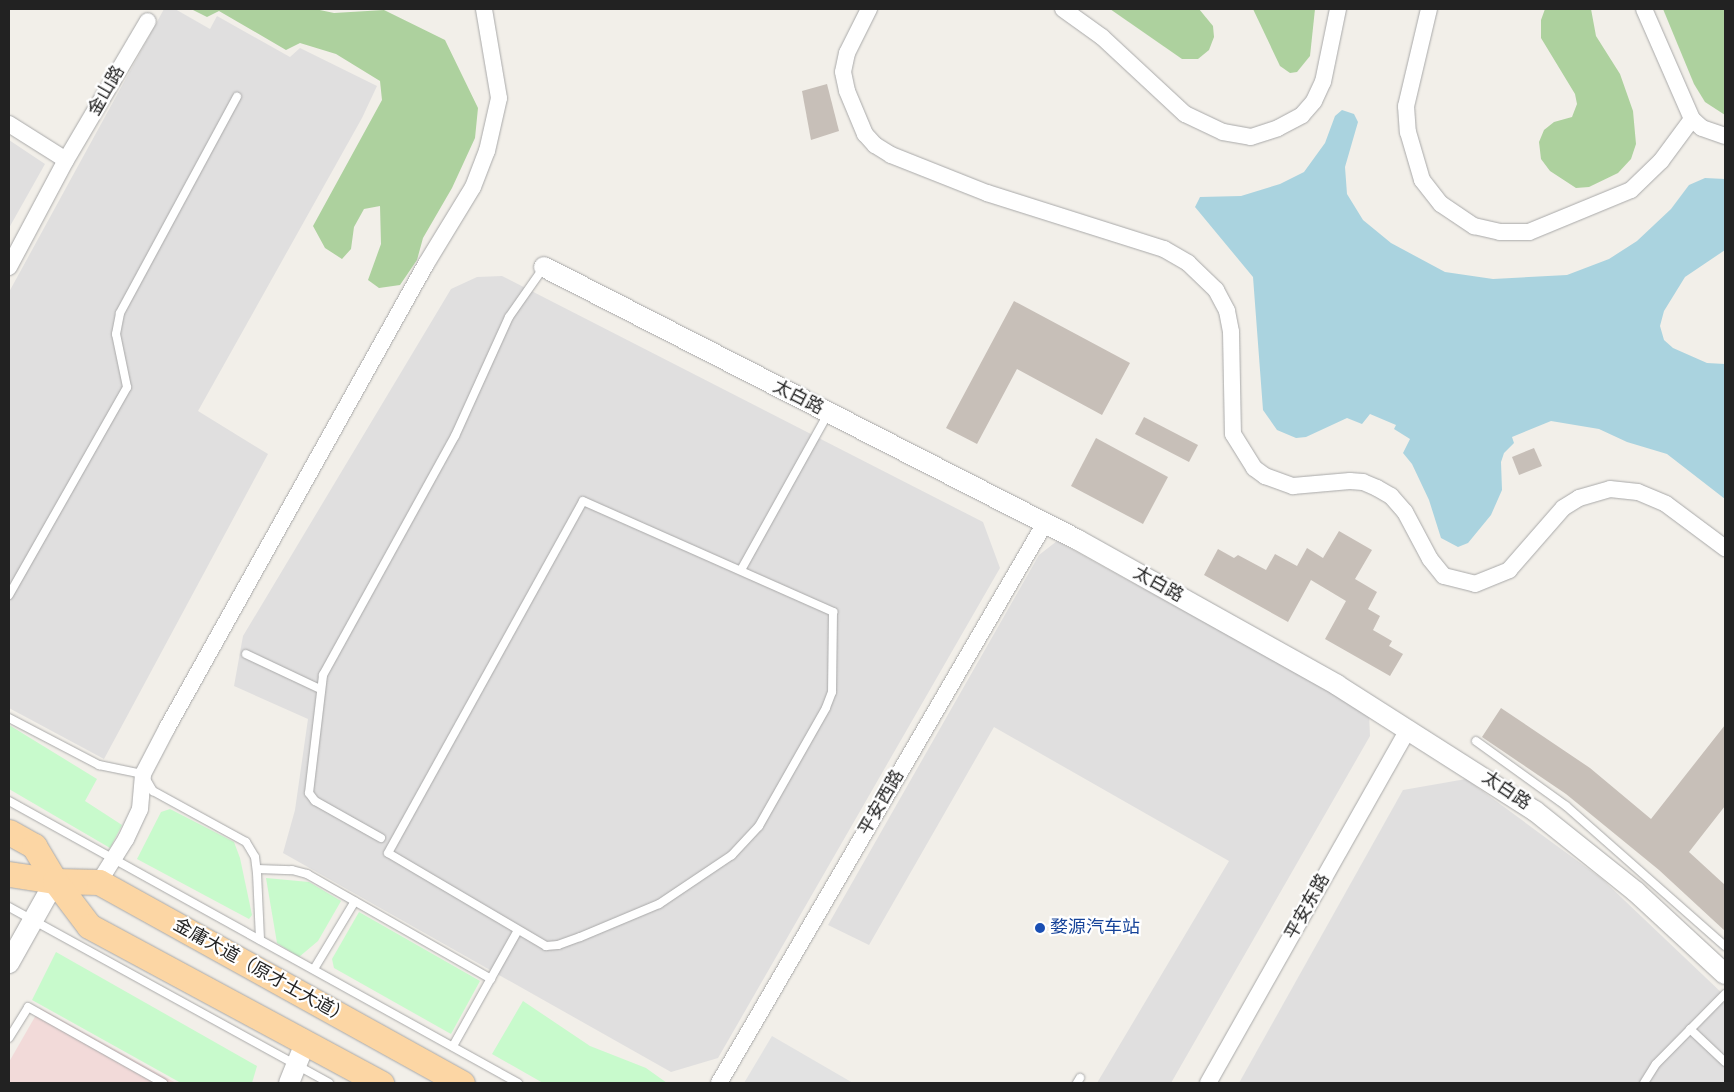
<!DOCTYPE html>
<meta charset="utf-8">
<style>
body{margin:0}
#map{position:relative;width:1734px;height:1092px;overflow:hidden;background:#f2efe9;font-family:"Source Sans 3","Noto Sans SC",sans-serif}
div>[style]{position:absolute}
.residential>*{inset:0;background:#e0dfdf}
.commercial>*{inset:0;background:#f2dad9}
.forest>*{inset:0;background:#add19e}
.park>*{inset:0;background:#c8facc}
.parking>*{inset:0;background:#e2e2e2}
.water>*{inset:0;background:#aad3df}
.building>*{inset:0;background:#c7bfb8}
.roads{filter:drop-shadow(0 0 1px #a9a9a9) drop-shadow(0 0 1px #a9a9a9)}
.service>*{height:8px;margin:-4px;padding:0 4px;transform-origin:4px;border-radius:4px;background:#fff}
.minor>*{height:16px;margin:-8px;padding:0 8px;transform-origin:8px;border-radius:8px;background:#fff}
.tertiary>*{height:20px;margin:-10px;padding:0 10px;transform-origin:10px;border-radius:10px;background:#fff}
.primary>*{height:25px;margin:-12.5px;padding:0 12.5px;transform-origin:12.5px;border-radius:12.5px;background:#fcd6a4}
.dots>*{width:14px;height:14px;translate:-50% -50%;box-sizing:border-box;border:2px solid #fff;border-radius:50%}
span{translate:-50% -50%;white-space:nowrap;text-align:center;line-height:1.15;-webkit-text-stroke:4.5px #fff;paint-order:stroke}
.street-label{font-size:18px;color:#222}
.transit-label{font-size:18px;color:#164399}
.left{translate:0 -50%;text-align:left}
.frame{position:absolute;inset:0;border:10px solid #222;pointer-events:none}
</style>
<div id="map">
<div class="residential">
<i style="clip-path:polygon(164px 9px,175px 9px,210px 29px,217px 16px,290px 57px,300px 48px,377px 86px,362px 118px,198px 411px,268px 454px,104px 759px,9px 708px,9px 292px)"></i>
<i style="clip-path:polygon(9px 140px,45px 164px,9px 228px)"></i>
<i style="clip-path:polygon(502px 276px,983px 522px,1000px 568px,718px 1058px,671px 1072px,283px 853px,295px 810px,308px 719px,234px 686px,243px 636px,451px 289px,477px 277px)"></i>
<i style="clip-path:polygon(1057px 541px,1369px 713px,1370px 736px,1171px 1083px,1097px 1083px,1229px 861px,994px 727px,869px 945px,828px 925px,1039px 555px)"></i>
<i style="clip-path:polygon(1466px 779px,1602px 879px,1725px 996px,1725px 1083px,1239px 1083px,1403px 790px)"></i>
</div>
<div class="commercial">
<i style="clip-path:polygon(40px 1008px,176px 1083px,9px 1083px,9px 1062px)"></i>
</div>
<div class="forest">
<i style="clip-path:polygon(191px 9px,315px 9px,334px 13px,384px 10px,445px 40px,478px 108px,475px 138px,452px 188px,423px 238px,417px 260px,400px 285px,379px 288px,368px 280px,381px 244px,380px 206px,364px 209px,354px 227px,351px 249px,342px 259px,325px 248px,313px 226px,382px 100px,380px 81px,336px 54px,300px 43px,286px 50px,219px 11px,207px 17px)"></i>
<i style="clip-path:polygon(1110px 9px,1199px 9px,1213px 26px,1214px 37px,1209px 50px,1198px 59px,1182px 59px)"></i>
<i style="clip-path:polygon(1315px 9px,1310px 56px,1297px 72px,1290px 73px,1280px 66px,1253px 9px)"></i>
<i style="clip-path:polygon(1545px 9px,1591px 9px,1596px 36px,1620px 74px,1633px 111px,1636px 144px,1631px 159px,1618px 173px,1589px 187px,1576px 188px,1550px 171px,1541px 159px,1539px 142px,1544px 130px,1554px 122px,1572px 117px,1577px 104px,1575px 94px,1541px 38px,1541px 20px)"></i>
<i style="clip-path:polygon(1663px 9px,1725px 9px,1725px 115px,1705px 102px,1694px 84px)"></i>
</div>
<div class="park">
<i style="clip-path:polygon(9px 725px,97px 779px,85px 801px,122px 825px,110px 848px,9px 789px)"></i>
<i style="clip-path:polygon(170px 809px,234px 842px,240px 858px,252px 915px,249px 919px,137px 859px,161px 812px)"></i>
<i style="clip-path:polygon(266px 878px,309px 882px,341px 901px,318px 941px,299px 957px,277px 943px)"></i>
<i style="clip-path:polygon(359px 912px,480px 981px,451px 1034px,334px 968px,332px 959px)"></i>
<i style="clip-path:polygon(56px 952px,257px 1066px,252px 1083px,181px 1083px,32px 1000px)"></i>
<i style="clip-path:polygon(523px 1001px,590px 1046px,646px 1068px,667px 1083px,543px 1083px,492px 1054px)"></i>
</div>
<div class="parking">
<i style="clip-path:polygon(772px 1036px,853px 1083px,744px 1083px)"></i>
</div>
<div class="water">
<i style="clip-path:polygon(1342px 110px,1354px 114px,1358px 122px,1345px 167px,1347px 194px,1363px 220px,1391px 243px,1445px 272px,1493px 279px,1567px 275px,1609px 259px,1637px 241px,1671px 209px,1689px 185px,1705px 178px,1725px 179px,1725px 250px,1685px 277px,1664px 311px,1660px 326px,1664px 340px,1673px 348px,1707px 363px,1725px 364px,1725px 499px,1667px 454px,1627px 442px,1599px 429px,1551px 421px,1512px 437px,1514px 443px,1504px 453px,1501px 462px,1502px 490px,1491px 515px,1468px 543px,1458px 547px,1441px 538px,1429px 500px,1412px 464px,1403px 453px,1410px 439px,1394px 429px,1396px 425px,1370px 414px,1362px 424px,1347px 418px,1306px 437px,1296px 438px,1277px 430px,1263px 410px,1253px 277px,1195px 207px,1200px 197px,1241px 196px,1280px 184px,1304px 172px,1325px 143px,1335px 116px)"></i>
</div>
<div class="building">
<i style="clip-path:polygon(827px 84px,839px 131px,811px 140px,802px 91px)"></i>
<i style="clip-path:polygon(1014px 301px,1130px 363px,1102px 415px,1017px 369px,977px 444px,946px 428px)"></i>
<i style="clip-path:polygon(1144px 417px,1198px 445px,1189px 462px,1135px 434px)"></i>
<i style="clip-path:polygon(1096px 438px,1168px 477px,1143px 524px,1071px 486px)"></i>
<i style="clip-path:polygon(1534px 448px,1542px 466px,1519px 475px,1512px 457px)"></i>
<i style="clip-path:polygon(1339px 531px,1372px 550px,1355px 579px,1377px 592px,1368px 609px,1380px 616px,1373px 630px,1392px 641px,1389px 646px,1403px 654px,1390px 676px,1325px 639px,1346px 601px,1311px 580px,1288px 622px,1204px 575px,1218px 549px,1234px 558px,1238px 555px,1266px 570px,1275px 554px,1297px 566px,1307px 548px,1323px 558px)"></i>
<i style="clip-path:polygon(1501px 708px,1590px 768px,1651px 819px,1725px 725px,1725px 806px,1689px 852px,1725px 885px,1725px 931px,1659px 870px,1566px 794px,1482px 737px)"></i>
</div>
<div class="roads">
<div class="service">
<i style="left:583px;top:501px;width:274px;rotate:23.9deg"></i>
<i style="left:833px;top:612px;width:80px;rotate:90.7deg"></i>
<i style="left:832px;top:692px;width:17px;rotate:111deg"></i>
<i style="left:826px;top:708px;width:136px;rotate:119.6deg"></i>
<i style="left:759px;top:826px;width:40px;rotate:133deg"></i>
<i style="left:732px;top:855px;width:88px;rotate:146.1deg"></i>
<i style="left:659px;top:904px;width:86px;rotate:157.3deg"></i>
<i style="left:580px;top:937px;width:23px;rotate:160deg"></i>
<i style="left:558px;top:945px;width:12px;rotate:175deg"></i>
<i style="left:546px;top:946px;width:183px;rotate:-149.5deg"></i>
<i style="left:388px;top:853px;width:402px;rotate:-61deg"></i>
<i style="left:741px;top:570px;width:179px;rotate:-60.9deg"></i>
<i style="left:9px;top:595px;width:239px;rotate:-60.4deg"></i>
<i style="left:127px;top:387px;width:54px;rotate:-101.7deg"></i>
<i style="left:116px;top:334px;width:21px;rotate:-79deg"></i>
<i style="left:120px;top:313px;width:246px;rotate:-61.6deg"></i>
<i style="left:246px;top:654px;width:82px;rotate:25.3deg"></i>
<i style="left:9px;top:718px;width:102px;rotate:27.6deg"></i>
<i style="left:99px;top:765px;width:45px;rotate:11.6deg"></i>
<i style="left:143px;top:774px;width:20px;rotate:60deg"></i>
<i style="left:153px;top:791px;width:106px;rotate:28.7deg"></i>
<i style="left:246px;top:842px;width:17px;rotate:59deg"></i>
<i style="left:255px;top:857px;width:16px;rotate:83deg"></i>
<i style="left:257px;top:873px;width:67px;rotate:87.4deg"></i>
<i style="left:1476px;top:741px;width:111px;rotate:35.8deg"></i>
<i style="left:1566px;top:806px;width:212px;rotate:41.4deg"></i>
<i style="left:9px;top:801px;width:582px;rotate:28.99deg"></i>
<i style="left:381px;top:838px;width:76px;rotate:-150.7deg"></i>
<i style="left:315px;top:801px;width:10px;rotate:-127deg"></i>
<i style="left:309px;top:793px;width:119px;rotate:-83.2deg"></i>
<i style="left:323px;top:675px;width:273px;rotate:-61.1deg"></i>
<i style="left:455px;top:436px;width:131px;rotate:-65.6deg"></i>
<i style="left:509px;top:317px;width:61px;rotate:-55deg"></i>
<i style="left:257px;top:869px;width:35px;rotate:2deg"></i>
<i style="left:292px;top:870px;width:16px;rotate:15deg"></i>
<i style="left:307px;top:874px;width:212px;rotate:29.7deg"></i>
<i style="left:9px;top:907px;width:365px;rotate:28.8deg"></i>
<i style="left:314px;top:969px;width:79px;rotate:-58.9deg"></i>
<i style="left:1690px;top:1029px;width:48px;rotate:43.3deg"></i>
<i style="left:9px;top:1038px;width:36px;rotate:-58deg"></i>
<i style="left:28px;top:1007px;width:155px;rotate:29.4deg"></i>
<i style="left:453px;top:1046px;width:131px;rotate:-60.7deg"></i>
<i style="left:1077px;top:1083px;width:6px;rotate:-59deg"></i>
<i style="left:1644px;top:1083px;width:22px;rotate:-58deg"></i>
<i style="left:1656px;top:1064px;width:98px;rotate:-45.4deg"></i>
</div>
<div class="minor">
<i style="left:869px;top:9px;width:49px;rotate:116.6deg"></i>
<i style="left:847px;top:53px;width:19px;rotate:102deg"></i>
<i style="left:843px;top:72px;width:19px;rotate:78deg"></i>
<i style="left:847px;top:91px;width:47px;rotate:67.3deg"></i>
<i style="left:865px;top:134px;width:15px;rotate:48deg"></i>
<i style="left:875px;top:145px;width:19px;rotate:32deg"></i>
<i style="left:891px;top:155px;width:103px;rotate:21.6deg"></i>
<i style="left:987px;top:193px;width:186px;rotate:17.6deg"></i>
<i style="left:1164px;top:249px;width:28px;rotate:30deg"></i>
<i style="left:1188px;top:263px;width:39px;rotate:44deg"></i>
<i style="left:1216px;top:290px;width:24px;rotate:62deg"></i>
<i style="left:1227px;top:311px;width:21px;rotate:79deg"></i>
<i style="left:1231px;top:332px;width:102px;rotate:88.9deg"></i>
<i style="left:1233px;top:434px;width:40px;rotate:58deg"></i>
<i style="left:1254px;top:468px;width:14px;rotate:36deg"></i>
<i style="left:1265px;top:476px;width:30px;rotate:20deg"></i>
<i style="left:1293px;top:486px;width:57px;rotate:-5deg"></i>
<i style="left:1350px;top:481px;width:13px;rotate:4deg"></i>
<i style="left:1363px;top:482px;width:15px;rotate:23deg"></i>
<i style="left:1377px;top:488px;width:16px;rotate:30deg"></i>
<i style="left:1391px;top:496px;width:21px;rotate:49deg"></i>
<i style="left:1405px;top:512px;width:53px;rotate:62deg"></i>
<i style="left:1430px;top:559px;width:22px;rotate:51deg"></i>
<i style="left:1444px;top:576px;width:32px;rotate:14deg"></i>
<i style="left:1475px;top:584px;width:37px;rotate:-22deg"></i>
<i style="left:1509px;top:570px;width:82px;rotate:-48.9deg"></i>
<i style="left:1563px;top:508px;width:19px;rotate:-32deg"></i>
<i style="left:1579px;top:498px;width:32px;rotate:-16deg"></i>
<i style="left:1610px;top:489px;width:28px;rotate:6deg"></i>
<i style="left:1638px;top:492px;width:30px;rotate:23deg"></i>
<i style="left:1666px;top:504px;width:74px;rotate:36.7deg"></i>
<i style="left:1063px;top:9px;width:48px;rotate:35.7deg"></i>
<i style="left:1102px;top:37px;width:113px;rotate:42.9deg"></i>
<i style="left:1185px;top:114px;width:42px;rotate:25.3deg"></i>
<i style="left:1223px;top:132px;width:28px;rotate:10deg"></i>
<i style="left:1251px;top:137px;width:28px;rotate:-18deg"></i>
<i style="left:1278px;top:128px;width:27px;rotate:-28deg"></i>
<i style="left:1302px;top:115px;width:18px;rotate:-49deg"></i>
<i style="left:1314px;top:101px;width:21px;rotate:-65deg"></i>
<i style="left:1323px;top:82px;width:75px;rotate:-78.4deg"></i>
<i style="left:1429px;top:9px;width:100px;rotate:103.3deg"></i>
<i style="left:1406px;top:106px;width:26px;rotate:86deg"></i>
<i style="left:1408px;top:132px;width:50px;rotate:73.7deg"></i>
<i style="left:1422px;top:180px;width:31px;rotate:52deg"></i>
<i style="left:1441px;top:204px;width:40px;rotate:34deg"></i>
<i style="left:1474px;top:226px;width:27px;rotate:13deg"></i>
<i style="left:1500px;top:232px;width:29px"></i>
<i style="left:1529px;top:232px;width:110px;rotate:-22.4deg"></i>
<i style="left:1631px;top:190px;width:42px;rotate:-44deg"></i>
<i style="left:1661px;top:161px;width:52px;rotate:-53.6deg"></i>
<i style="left:1644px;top:9px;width:120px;rotate:66.4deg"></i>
<i style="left:1692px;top:119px;width:13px;rotate:42deg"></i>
<i style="left:1702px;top:128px;width:24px;rotate:19deg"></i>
<i style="left:9px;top:124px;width:67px;rotate:32.3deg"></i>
<i style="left:9px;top:267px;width:121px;rotate:-62deg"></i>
<i style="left:66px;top:160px;width:161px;rotate:-59.5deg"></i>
<i style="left:99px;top:882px;width:51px;rotate:-57.9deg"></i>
<i style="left:126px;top:839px;width:33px;rotate:-65deg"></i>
<i style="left:140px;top:809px;width:35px;rotate:-85deg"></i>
<i style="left:143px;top:774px;width:52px;rotate:-62.4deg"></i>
<i style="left:167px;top:728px;width:531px;rotate:-60.83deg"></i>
<i style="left:426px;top:264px;width:90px;rotate:-58.6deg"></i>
<i style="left:473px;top:187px;width:39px;rotate:-69deg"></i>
<i style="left:487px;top:151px;width:54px;rotate:-77.2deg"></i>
<i style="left:499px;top:98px;width:90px;rotate:-99.6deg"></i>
<i style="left:719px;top:1083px;width:648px;rotate:-59.79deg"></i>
<i style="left:1208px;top:1083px;width:406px;rotate:-60.5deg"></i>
</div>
<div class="tertiary">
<i style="left:544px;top:267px;width:600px;rotate:27.08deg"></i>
<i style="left:1078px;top:540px;width:297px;rotate:29.2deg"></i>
<i style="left:1337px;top:685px;width:235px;rotate:32.5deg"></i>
<i style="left:1535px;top:811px;width:129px;rotate:38.7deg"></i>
<i style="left:1636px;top:892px;width:121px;rotate:42.7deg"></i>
<i style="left:9px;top:963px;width:94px;rotate:-60.7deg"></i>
<i style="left:289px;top:1083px;width:45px;rotate:-68deg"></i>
</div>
<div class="primary">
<i style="left:9px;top:832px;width:29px;rotate:29deg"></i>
<i style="left:34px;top:846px;width:41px;rotate:59deg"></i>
<i style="left:55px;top:881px;width:44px;rotate:1.3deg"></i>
<i style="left:99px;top:882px;width:415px;rotate:29deg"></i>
<i style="left:9px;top:874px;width:47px;rotate:8.7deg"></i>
<i style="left:55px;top:881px;width:56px;rotate:52.9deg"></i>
<i style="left:89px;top:926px;width:332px;rotate:28.3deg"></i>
</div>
</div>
<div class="dots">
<i style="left:1040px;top:928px;background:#1a4fb4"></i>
</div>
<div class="street-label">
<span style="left:107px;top:91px;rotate:-60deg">金山路</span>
<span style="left:798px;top:398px;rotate:27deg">太白路</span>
<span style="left:1158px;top:585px;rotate:29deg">太白路</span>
<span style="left:1506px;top:791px;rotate:34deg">太白路</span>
<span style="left:882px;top:803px;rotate:-60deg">平安西路</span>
<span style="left:1308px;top:907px;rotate:-61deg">平安东路</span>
<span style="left:261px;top:972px;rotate:29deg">金庸大道（原才士大道）</span>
</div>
<div class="transit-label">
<span class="left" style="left:1050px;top:928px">婺源汽车站</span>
</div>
<div class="frame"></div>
</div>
